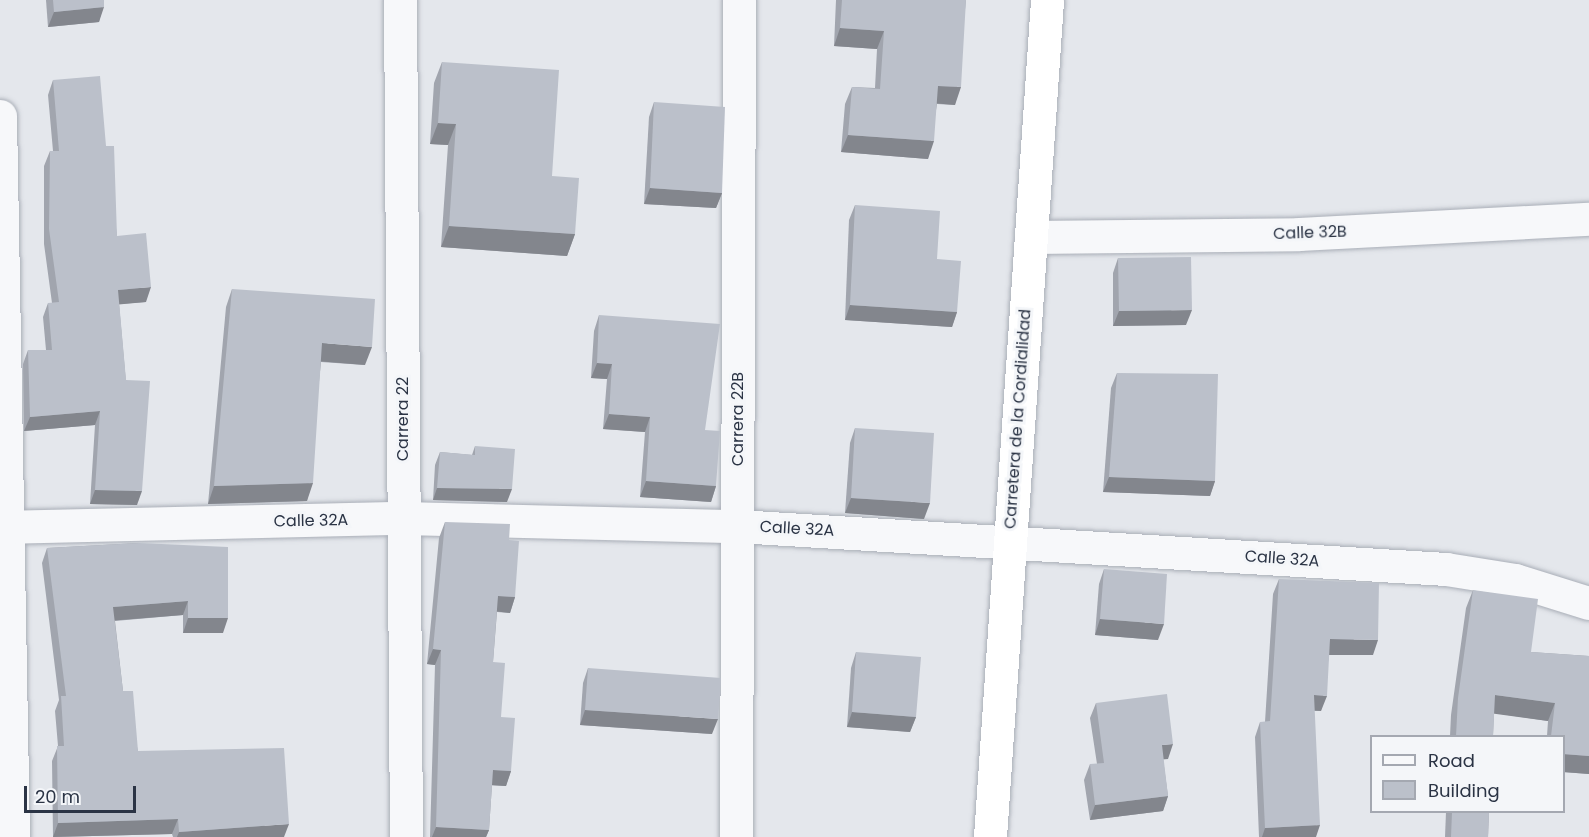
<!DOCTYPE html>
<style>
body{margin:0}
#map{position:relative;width:1589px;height:837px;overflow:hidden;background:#e4e7ec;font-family:Poppins,sans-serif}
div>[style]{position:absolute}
.roads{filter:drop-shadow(0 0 2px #a9aeb7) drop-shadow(0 0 2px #a9aeb7)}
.street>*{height:33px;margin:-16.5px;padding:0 16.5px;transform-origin:16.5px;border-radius:16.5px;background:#f7f8fa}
.highway>*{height:33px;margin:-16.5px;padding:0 16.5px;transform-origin:16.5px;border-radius:16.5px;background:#fff}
.wall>*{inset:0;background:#a1a5ae}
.shaded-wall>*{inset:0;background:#83868d}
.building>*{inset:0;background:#bbc0ca}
span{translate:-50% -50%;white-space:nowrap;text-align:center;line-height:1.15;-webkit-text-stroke:6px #f4f6f9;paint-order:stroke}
.street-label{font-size:16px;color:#2b3445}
.legend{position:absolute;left:1370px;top:735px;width:195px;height:78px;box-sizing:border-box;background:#f4f6f9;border:2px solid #a4a8b1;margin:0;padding:8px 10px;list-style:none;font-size:18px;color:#2b3445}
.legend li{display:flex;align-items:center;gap:12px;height:30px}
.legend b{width:30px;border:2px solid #a4a8b1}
.scale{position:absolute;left:24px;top:786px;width:112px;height:27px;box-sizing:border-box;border:3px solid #2b3445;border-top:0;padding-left:8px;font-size:18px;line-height:21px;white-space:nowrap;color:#2b3445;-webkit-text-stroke:4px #f4f6f9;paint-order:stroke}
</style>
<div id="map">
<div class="roads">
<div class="street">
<i style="left:400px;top:0;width:837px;rotate:89.59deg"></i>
<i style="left:0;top:116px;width:721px;rotate:88.97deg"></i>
<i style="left:1031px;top:237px;width:268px;rotate:-0.6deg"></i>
<i style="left:1299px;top:234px;width:290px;rotate:-3deg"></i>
<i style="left:0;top:527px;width:403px;rotate:-1.3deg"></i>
<i style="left:403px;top:518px;width:334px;rotate:1.4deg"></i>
<i style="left:737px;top:526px;width:710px;rotate:3.47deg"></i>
<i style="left:1446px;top:569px;width:70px;rotate:9.1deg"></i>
<i style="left:1515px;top:580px;width:77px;rotate:17.3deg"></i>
<i style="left:736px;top:837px;width:837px;rotate:-89.79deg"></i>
</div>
<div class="highway">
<i style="left:990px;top:837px;width:839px;rotate:-86.1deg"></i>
</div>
</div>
<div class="wall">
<i style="clip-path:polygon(46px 0,104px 0,99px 22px,48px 27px)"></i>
<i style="clip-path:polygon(836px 0,966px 0,955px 105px,937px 104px,928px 159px,841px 152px,845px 104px,852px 87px,875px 88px,877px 49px,834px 46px)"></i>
<i style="clip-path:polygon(442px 62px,552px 176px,575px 234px,567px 256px,441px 247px,448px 145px,430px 144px,434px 83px)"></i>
<i style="clip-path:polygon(53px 80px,106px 146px,117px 236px,146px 302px,119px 304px,137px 505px,90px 504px,95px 425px,24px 431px,23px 364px,28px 350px,46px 350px,43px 317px,48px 303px,52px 303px,44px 244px,44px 166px,50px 151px,53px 151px,48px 95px)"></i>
<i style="clip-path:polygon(654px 102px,722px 193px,716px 208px,644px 204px,649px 117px)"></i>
<i style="clip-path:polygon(855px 205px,937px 259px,957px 312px,952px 327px,845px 320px,849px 220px)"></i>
<i style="clip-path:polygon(1118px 258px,1186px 325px,1113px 326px,1113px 273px)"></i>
<i style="clip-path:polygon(232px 289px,365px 365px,321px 362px,307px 501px,208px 504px,226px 307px)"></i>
<i style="clip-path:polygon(599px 315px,705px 430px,716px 486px,711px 502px,640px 497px,645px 432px,603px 429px,607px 379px,591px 378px,594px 331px)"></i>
<i style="clip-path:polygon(1117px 373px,1215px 481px,1210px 496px,1103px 492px,1111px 388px)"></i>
<i style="clip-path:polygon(855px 428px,924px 519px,845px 513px,850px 443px)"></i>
<i style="clip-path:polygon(475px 446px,507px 502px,433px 500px,435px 465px,440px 452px,472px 455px)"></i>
<i style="clip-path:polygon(445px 522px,509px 540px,515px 597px,510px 613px,497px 612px,493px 662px,501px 717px,511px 771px,506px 786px,492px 785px,489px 830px,486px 837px,430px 837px,435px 665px,427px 664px,439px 538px)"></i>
<i style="clip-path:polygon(139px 543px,223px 633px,183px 633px,183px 615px,115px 621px,123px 691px,138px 751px,284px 837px,173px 837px,172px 834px,53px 837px,52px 761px,58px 746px,55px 711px,59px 700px,42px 563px,47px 548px)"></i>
<i style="clip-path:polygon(1104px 569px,1158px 640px,1095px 635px,1099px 584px)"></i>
<i style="clip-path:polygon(1279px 579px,1373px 655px,1329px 655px,1321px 711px,1314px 711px,1316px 837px,1259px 837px,1255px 737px,1260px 722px,1265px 722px,1273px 594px)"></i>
<i style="clip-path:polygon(1473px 590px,1531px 652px,1589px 656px,1589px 774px,1563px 772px,1563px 736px,1547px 736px,1548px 721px,1494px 713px,1493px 736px,1450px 736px,1451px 715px,1466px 608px)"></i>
<i style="clip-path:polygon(856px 652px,916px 717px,910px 732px,847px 727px,851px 668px)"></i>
<i style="clip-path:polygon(588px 668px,712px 734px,580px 725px,583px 683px)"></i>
<i style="clip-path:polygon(1096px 703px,1168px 759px,1163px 759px,1168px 796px,1163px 811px,1090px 820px,1084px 780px,1090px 764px,1097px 764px,1090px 718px)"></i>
<i style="clip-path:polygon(1446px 812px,1489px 812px,1488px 837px,1445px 837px)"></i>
</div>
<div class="shaded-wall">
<i style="clip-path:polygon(104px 7px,99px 22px,48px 27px,54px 12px)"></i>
<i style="clip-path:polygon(840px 28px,884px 31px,877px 49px,834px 46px)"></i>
<i style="clip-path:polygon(938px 86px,961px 87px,955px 105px,932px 103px)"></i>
<i style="clip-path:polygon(438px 123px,456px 124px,448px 145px,430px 144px)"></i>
<i style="clip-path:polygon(848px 135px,934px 141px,928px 159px,841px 152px)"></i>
<i style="clip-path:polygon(650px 188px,722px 193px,716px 208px,644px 204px)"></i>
<i style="clip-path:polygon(449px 226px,575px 234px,567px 256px,441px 247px)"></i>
<i style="clip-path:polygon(151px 287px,146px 302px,113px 305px,118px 290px)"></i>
<i style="clip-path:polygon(850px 305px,957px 312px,952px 327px,845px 320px)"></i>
<i style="clip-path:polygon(1192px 310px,1186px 325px,1113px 326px,1119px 311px)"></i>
<i style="clip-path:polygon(322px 343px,372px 347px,365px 365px,316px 361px)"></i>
<i style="clip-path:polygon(597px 363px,612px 364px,607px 379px,591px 378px)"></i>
<i style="clip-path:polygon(100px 411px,95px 425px,24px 431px,30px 417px)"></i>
<i style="clip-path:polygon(609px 414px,650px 417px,645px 432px,603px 429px)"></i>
<i style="clip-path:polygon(1109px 477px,1215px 481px,1210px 496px,1103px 492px)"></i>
<i style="clip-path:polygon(646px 481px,716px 486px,711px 502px,640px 497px)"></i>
<i style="clip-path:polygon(313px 483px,307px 501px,208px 504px,214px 486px)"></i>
<i style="clip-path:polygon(437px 488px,512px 489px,507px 502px,433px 500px)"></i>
<i style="clip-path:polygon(95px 490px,142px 491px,137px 505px,90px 504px)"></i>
<i style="clip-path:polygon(851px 498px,930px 503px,924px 519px,845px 513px)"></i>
<i style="clip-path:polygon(498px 596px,515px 597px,510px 613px,493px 611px)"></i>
<i style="clip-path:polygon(188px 601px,183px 615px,108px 621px,113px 607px)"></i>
<i style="clip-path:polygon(188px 618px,228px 618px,223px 633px,183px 633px)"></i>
<i style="clip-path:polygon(1100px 619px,1164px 624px,1158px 640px,1095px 635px)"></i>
<i style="clip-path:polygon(1330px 639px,1378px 640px,1373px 655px,1325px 655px)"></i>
<i style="clip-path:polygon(433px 649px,441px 650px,435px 665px,427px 664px)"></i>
<i style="clip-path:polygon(1314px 695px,1327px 696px,1321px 711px,1308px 710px)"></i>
<i style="clip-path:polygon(1495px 695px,1555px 703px,1548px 721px,1489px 713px)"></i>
<i style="clip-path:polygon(585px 710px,718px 719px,712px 734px,580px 725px)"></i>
<i style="clip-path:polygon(852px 712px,916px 717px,910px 732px,847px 727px)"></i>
<i style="clip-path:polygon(1173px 744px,1168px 759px,1156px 760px,1162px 745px)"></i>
<i style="clip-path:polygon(1563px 754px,1589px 756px,1589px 774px,1563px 772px)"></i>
<i style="clip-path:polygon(493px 770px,511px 771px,506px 786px,487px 785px)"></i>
<i style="clip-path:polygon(1168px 796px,1163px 811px,1090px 820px,1095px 805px)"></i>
<i style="clip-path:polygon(178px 819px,172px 834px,53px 837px,58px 823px)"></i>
<i style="clip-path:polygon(289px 824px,284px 837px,177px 837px,179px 832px)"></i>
<i style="clip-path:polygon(1320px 825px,1316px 837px,1262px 837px,1265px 828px)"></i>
<i style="clip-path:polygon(436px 827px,489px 830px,486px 837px,432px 837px)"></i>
</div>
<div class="building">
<i style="clip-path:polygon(53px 0,104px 0,104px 7px,54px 12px)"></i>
<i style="clip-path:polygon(842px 0,966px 0,961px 87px,938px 86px,934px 141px,848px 135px,852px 87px,880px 89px,884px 31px,840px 28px)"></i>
<i style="clip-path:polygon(442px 62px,559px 70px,552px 176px,579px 178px,575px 234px,449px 226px,456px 124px,438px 123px)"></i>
<i style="clip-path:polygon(100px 76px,106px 146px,114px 146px,117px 236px,146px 233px,151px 287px,118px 290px,126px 380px,150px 381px,142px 491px,95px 490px,100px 411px,30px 417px,28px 350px,52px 350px,48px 303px,59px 302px,49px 229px,50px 151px,59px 151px,53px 80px)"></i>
<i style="clip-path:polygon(654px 102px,725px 107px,722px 193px,650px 188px)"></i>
<i style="clip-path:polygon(855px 205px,940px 211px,937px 259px,961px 261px,957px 312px,850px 305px)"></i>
<i style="clip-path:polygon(1191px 257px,1192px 310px,1119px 311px,1118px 258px)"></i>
<i style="clip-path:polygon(232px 289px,375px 299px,372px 347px,322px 343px,313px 483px,214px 486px)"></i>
<i style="clip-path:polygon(599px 315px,720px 324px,705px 430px,720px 431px,716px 486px,646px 481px,650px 417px,609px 414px,612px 364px,597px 363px)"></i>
<i style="clip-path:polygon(1117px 373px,1218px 374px,1215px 481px,1109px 477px)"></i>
<i style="clip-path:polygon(855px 428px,934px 433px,930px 503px,851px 498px)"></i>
<i style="clip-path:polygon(475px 446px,515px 449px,512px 489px,437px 488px,440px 452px,475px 455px)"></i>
<i style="clip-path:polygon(445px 522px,510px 524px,509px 540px,519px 541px,515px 597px,498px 596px,493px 662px,505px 663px,501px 717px,515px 718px,511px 771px,493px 770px,489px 830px,436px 827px,441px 650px,433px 649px)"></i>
<i style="clip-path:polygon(139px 543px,228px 547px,228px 618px,188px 618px,188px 601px,113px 607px,123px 691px,133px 691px,138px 751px,284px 748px,289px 824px,179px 832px,178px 819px,58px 823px,57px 746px,64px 746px,61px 696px,66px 696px,47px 548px)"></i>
<i style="clip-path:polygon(1104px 569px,1167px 574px,1164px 624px,1100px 619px)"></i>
<i style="clip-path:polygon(1279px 579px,1379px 583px,1378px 640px,1330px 639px,1327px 696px,1314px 695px,1320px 825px,1265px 828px,1260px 722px,1270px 721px)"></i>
<i style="clip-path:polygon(1473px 590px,1538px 599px,1531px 652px,1589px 656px,1589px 756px,1563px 754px,1563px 736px,1551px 736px,1555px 703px,1495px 695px,1493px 736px,1456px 736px,1458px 698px)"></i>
<i style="clip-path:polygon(856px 652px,921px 657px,916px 717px,852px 712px)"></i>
<i style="clip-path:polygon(588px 668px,721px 678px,718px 719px,585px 710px)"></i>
<i style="clip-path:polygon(1167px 694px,1173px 744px,1162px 745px,1168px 796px,1095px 805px,1090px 764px,1104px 763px,1096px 703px)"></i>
<i style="clip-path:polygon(1452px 812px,1489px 812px,1488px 837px,1451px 837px)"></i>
</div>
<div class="street-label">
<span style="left:1310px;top:233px;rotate:-2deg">Calle 32B</span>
<span style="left:403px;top:419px;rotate:-90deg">Carrera 22</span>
<span style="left:738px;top:419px;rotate:-90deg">Carrera 22B</span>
<span style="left:1018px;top:419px;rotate:-86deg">Carretera de la Cordialidad</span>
<span style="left:311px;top:521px;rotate:-1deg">Calle 32A</span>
<span style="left:797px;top:529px;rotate:3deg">Calle 32A</span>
<span style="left:1282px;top:559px;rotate:4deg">Calle 32A</span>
</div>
<ul class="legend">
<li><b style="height:8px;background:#f7f8fa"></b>Road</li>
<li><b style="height:16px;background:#bbc0ca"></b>Building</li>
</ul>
<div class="scale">20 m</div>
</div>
